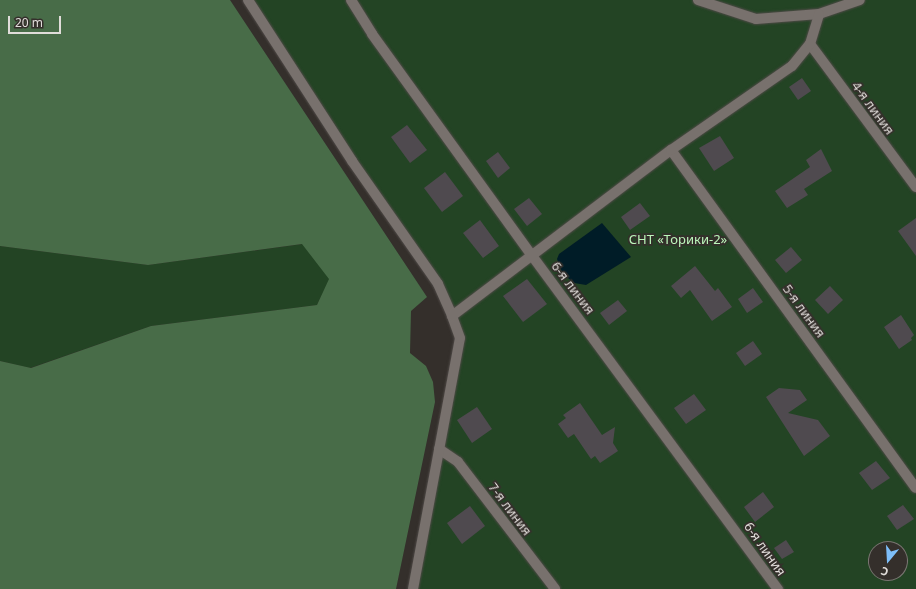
<!DOCTYPE html>
<meta charset="utf-8">
<style>
body{margin:0}
#map{position:relative;width:916px;height:589px;overflow:hidden;background:#342f2b;font-family:"Noto Sans",sans-serif}
div>[style]{position:absolute}
.green>*{inset:0;background:#234424}
.forest>*{inset:0;background:#486c48}
.water>*{inset:0;background:#001c27}
.building>*{inset:0;background:#4f4a4f}
.roads{filter:drop-shadow(0 0 1px #4f4a47) drop-shadow(0 0 1px #4f4a47)}
.lane>*{height:10px;margin:-5px;padding:0 5px;transform-origin:5px;border-radius:5px;background:#78716d}
.street>*{height:10px;margin:-5px;padding:0 5px;transform-origin:5px;border-radius:5px;background:#78716d}
span{translate:-50% -50%;white-space:nowrap;text-align:center;line-height:1.15;-webkit-text-stroke:3.5px #342f2b;paint-order:stroke}
.street-label{font-size:13px;color:#e1ddda}
.park-label{font-size:13px;color:#bbf6ba}
.north{position:absolute;left:868px;top:541px;width:40px;height:40px;box-sizing:border-box;background:#342f2b;border:1px solid #797571;border-radius:50%;rotate:198deg;font-size:11px;font-weight:700;line-height:16px;text-align:center;color:#e1ddda}
.north::after{content:'';display:block;margin:auto;width:14px;height:18px;background:#7dbef9;clip-path:polygon(50% 0,100% 100%,50% 72%,0 100%)}
.scale{position:absolute;left:8px;top:16px;width:53px;height:18px;box-sizing:border-box;border:2px solid #e1ddda;border-top:0;padding-left:5px;font-size:12px;line-height:14px;white-space:nowrap;color:#e1ddda;-webkit-text-stroke:3px #342f2b;paint-order:stroke}
</style>
<div id="map">
<div class="green">
<i style="clip-path:polygon(evenodd,248px 0,916px 0,916px 589px,413px 589px,460px 338px,449px 307px,248px 0,876px 549px,900px 549px,900px 573px,876px 573px,876px 549px)"></i>
<i style="clip-path:polygon(303px 244px,330px 279px,317px 305px,151px 326px,30px 368px,0 361px,0 246px,148px 265px)"></i>
</div>
<div class="forest">
<i style="clip-path:polygon(0 0,230px 0,427px 297px,411px 311px,410px 353px,426px 366px,433px 382px,435px 402px,396px 589px,0 589px,0 361px,31px 368px,151px 326px,317px 305px,329px 279px,302px 244px,148px 265px,0 246px)"></i>
</div>
<div class="water">
<i style="clip-path:polygon(602px 223px,631px 257px,586px 285px,574px 283px,562px 273px,557px 259px,559px 254px)"></i>
</div>
<div class="building">
<i style="clip-path:polygon(802px 78px,811px 91px,798px 100px,789px 87px)"></i>
<i style="clip-path:polygon(407px 125px,427px 150px,410px 163px,391px 137px)"></i>
<i style="clip-path:polygon(720px 136px,734px 158px,714px 171px,699px 148px)"></i>
<i style="clip-path:polygon(821px 149px,832px 171px,804px 189px,808px 195px,787px 208px,775px 191px,810px 167px,806px 160px)"></i>
<i style="clip-path:polygon(498px 152px,510px 168px,498px 178px,486px 161px)"></i>
<i style="clip-path:polygon(445px 172px,463px 196px,442px 212px,424px 188px)"></i>
<i style="clip-path:polygon(529px 198px,542px 214px,527px 226px,514px 209px)"></i>
<i style="clip-path:polygon(640px 203px,650px 216px,630px 230px,621px 217px)"></i>
<i style="clip-path:polygon(916px 218px,916px 256px,898px 231px)"></i>
<i style="clip-path:polygon(480px 220px,499px 246px,483px 258px,463px 233px)"></i>
<i style="clip-path:polygon(791px 247px,802px 260px,786px 273px,775px 260px)"></i>
<i style="clip-path:polygon(695px 266px,715px 291px,718px 288px,732px 307px,712px 321px,690px 290px,681px 298px,671px 286px)"></i>
<i style="clip-path:polygon(527px 279px,547px 304px,523px 322px,503px 296px)"></i>
<i style="clip-path:polygon(830px 286px,843px 300px,828px 314px,815px 300px)"></i>
<i style="clip-path:polygon(753px 288px,763px 302px,747px 313px,738px 299px)"></i>
<i style="clip-path:polygon(618px 300px,627px 311px,609px 325px,600px 313px)"></i>
<i style="clip-path:polygon(901px 315px,914px 335px,911px 338px,912px 340px,899px 349px,884px 327px)"></i>
<i style="clip-path:polygon(753px 341px,762px 354px,745px 366px,736px 353px)"></i>
<i style="clip-path:polygon(779px 388px,800px 390px,807px 400px,788px 413px,818px 420px,830px 436px,804px 456px,766px 397px)"></i>
<i style="clip-path:polygon(694px 394px,706px 410px,686px 424px,674px 408px)"></i>
<i style="clip-path:polygon(580px 403px,602px 435px,615px 427px,613px 443px,618px 451px,600px 463px,595px 456px,591px 459px,574px 434px,568px 438px,558px 424px,566px 418px,563px 415px)"></i>
<i style="clip-path:polygon(477px 407px,492px 429px,472px 443px,457px 420px)"></i>
<i style="clip-path:polygon(876px 461px,890px 478px,872px 490px,859px 473px)"></i>
<i style="clip-path:polygon(763px 492px,774px 507px,755px 522px,744px 507px)"></i>
<i style="clip-path:polygon(903px 505px,914px 519px,897px 530px,887px 516px)"></i>
<i style="clip-path:polygon(470px 506px,485px 526px,462px 544px,447px 523px)"></i>
<i style="clip-path:polygon(786px 540px,794px 552px,782px 559px,774px 548px)"></i>
</div>
<div class="roads">
<div class="lane">
<i style="left:248px;top:0;width:192px;rotate:57.1deg"></i>
<i style="left:352px;top:161px;width:150px;rotate:55deg"></i>
<i style="left:438px;top:284px;width:35px;rotate:66deg"></i>
</div>
<div class="street">
<i style="left:351px;top:0;width:40px;rotate:58deg"></i>
<i style="left:372px;top:34px;width:275px;rotate:54.2deg"></i>
<i style="left:533px;top:257px;width:413px;rotate:53.6deg"></i>
<i style="left:698px;top:0;width:61px;rotate:18.1deg"></i>
<i style="left:756px;top:19px;width:63px;rotate:-4.5deg"></i>
<i style="left:819px;top:14px;width:43px;rotate:-18.9deg"></i>
<i style="left:810px;top:44px;width:178px;rotate:53.5deg"></i>
<i style="left:671px;top:150px;width:417px;rotate:54.1deg"></i>
<i style="left:439px;top:449px;width:23px;rotate:34deg"></i>
<i style="left:458px;top:462px;width:160px;rotate:52.6deg"></i>
<i style="left:413px;top:589px;width:255px;rotate:-79.4deg"></i>
<i style="left:460px;top:338px;width:23px;rotate:-110deg"></i>
<i style="left:452px;top:316px;width:275px;rotate:-37.2deg"></i>
<i style="left:671px;top:150px;width:147px;rotate:-34.8deg"></i>
<i style="left:792px;top:66px;width:28px;rotate:-51deg"></i>
<i style="left:810px;top:44px;width:31px;rotate:-73deg"></i>
</div>
</div>
<div class="street-label">
<span style="left:873px;top:108px;rotate:54deg">4-я линия</span>
<span style="left:573px;top:288px;rotate:53deg">6-я линия</span>
<span style="left:804px;top:311px;rotate:54deg">5-я линия</span>
<span style="left:510px;top:509px;rotate:53deg">7-я линия</span>
<span style="left:765px;top:549px;rotate:55deg">6-я линия</span>
</div>
<div class="park-label">
<span style="left:678px;top:239px">СНТ «Торики-2»</span>
</div>
<div class="north">С</div>
<div class="scale">20 m</div>
</div>
